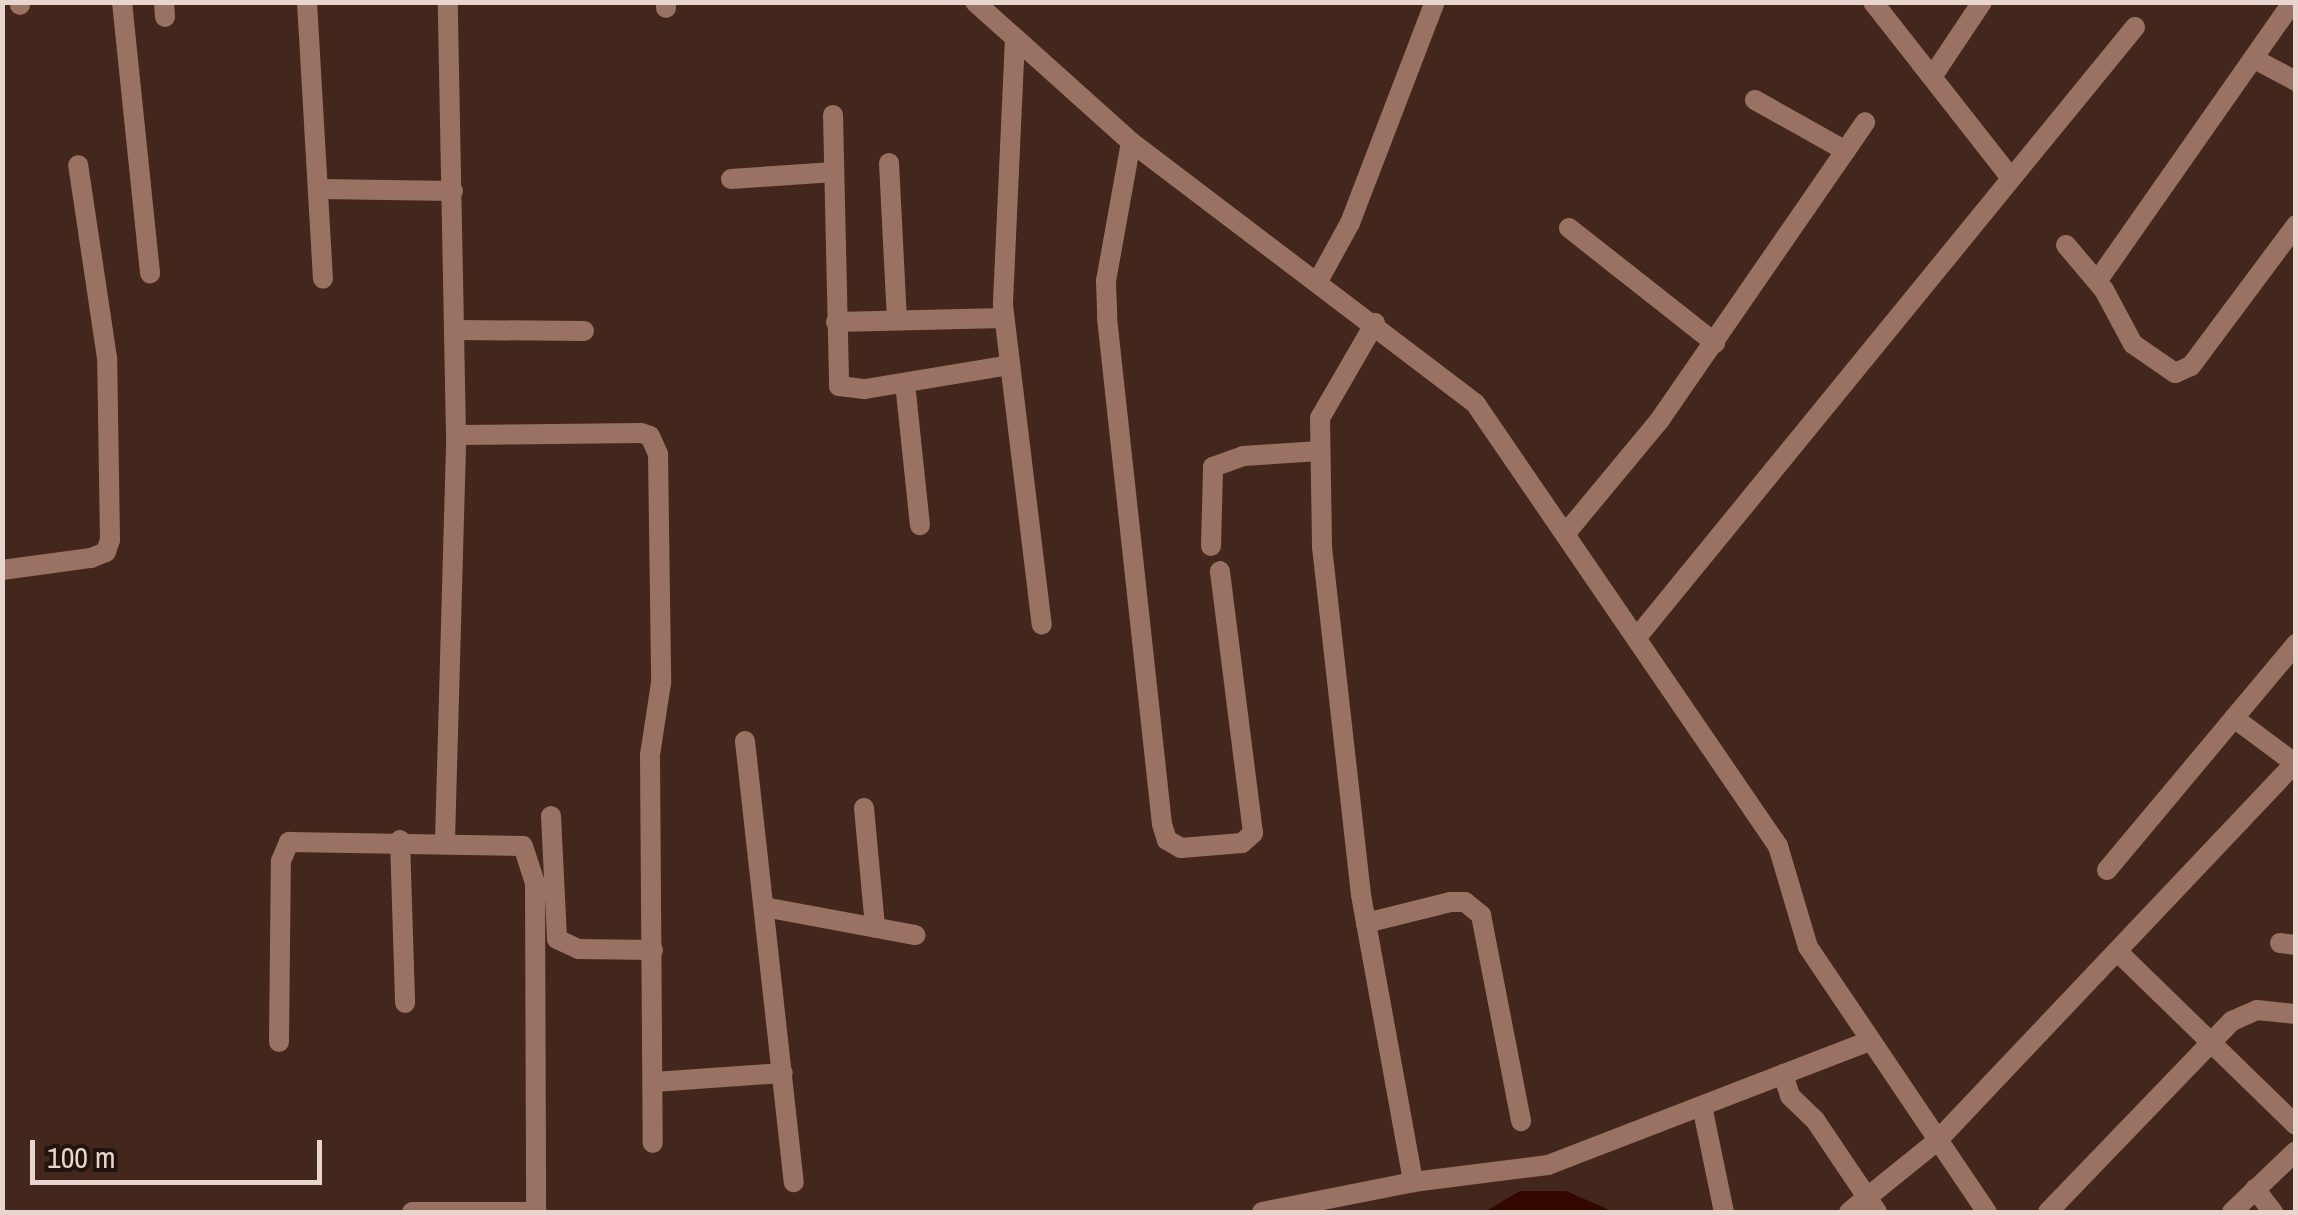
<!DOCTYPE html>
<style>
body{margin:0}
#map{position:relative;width:2298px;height:1215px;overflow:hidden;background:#43271c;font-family:"Archivo Narrow",sans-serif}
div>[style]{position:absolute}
.water>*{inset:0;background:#320700}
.minor>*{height:20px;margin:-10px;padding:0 10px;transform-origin:10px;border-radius:10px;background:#9a7263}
span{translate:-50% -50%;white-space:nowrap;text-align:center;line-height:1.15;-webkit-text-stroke:8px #21140f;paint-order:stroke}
.frame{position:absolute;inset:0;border:5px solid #e8d5cd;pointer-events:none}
.scale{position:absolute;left:30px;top:1140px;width:292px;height:45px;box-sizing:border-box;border:5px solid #e8d5cd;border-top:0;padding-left:12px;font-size:30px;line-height:35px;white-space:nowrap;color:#e8d5cd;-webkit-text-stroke:8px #21140f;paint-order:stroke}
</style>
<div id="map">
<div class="water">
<i style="clip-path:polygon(1520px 1191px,1566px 1191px,1614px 1212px,1484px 1212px)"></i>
</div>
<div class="minor">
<i style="left:122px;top:2px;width:273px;rotate:84.1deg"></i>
<i style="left:164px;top:2px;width:15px;rotate:86deg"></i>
<i style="left:307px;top:2px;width:277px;rotate:86.7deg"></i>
<i style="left:975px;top:2px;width:210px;rotate:41.9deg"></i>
<i style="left:1131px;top:142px;width:432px;rotate:37.2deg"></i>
<i style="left:1475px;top:403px;width:537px;rotate:55.63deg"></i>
<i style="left:1778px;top:846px;width:105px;rotate:73.5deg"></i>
<i style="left:1808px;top:947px;width:320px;rotate:56deg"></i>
<i style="left:1873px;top:2px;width:224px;rotate:51.9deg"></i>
<i style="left:20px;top:5px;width:3px;rotate:-90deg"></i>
<i style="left:666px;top:8px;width:6px;rotate:-90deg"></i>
<i style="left:1015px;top:38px;width:267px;rotate:92.6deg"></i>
<i style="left:1003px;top:305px;width:322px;rotate:83.1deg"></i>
<i style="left:2258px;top:61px;width:43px;rotate:27.8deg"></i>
<i style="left:1932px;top:77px;width:90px;rotate:-56.3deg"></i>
<i style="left:1755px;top:100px;width:104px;rotate:29.3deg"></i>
<i style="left:833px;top:115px;width:271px;rotate:88.7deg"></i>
<i style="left:839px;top:386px;width:26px;rotate:7deg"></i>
<i style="left:865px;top:389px;width:147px;rotate:-9.4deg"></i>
<i style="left:1131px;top:142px;width:141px;rotate:100.2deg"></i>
<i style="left:1106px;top:281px;width:37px;rotate:88deg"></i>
<i style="left:1107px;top:318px;width:509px;rotate:83.8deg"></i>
<i style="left:1162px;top:824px;width:17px;rotate:73deg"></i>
<i style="left:1167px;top:840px;width:16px;rotate:30deg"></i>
<i style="left:1181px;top:848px;width:61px;rotate:-4.7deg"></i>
<i style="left:1242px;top:843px;width:15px;rotate:-42deg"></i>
<i style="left:1253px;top:833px;width:264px;rotate:-97.2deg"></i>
<i style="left:889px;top:163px;width:157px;rotate:87.1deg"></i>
<i style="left:731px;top:179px;width:103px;rotate:-3.9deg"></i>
<i style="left:320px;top:189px;width:133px;rotate:0.9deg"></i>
<i style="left:1569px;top:228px;width:186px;rotate:38.2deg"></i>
<i style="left:2066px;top:245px;width:59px;rotate:49.8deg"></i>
<i style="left:2104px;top:290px;width:61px;rotate:61.8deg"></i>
<i style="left:2133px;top:344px;width:51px;rotate:34.6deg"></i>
<i style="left:2175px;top:373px;width:17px;rotate:-24deg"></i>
<i style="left:2191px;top:366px;width:176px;rotate:-53.3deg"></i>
<i style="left:2098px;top:280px;width:340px;rotate:-55deg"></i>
<i style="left:1317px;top:283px;width:68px;rotate:-61.2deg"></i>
<i style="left:1350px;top:223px;width:237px;rotate:-69deg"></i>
<i style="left:836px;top:322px;width:168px;rotate:-1.4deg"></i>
<i style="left:1375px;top:323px;width:110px;rotate:120.1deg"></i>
<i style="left:1320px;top:418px;width:129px;rotate:89.1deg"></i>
<i style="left:1322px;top:547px;width:350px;rotate:83.6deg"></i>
<i style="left:1361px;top:895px;width:292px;rotate:79.7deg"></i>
<i style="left:456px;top:330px;width:128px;rotate:0.4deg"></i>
<i style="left:905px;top:383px;width:143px;rotate:84deg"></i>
<i style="left:456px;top:435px;width:185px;rotate:-0.6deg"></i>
<i style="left:641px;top:433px;width:9px;rotate:18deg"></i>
<i style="left:650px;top:436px;width:20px;rotate:66deg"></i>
<i style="left:658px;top:454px;width:229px;rotate:89.2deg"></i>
<i style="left:661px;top:683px;width:73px;rotate:98.7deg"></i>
<i style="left:650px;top:755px;width:388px;rotate:89.6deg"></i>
<i style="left:1566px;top:533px;width:146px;rotate:-50.3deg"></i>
<i style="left:1659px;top:421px;width:363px;rotate:-55.4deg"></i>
<i style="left:1211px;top:546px;width:79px;rotate:-88.5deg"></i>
<i style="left:1213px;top:467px;width:32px;rotate:-20deg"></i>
<i style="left:1243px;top:456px;width:77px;rotate:-3.7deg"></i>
<i style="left:2px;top:570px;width:90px;rotate:-7.7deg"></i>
<i style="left:91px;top:558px;width:16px;rotate:-22deg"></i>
<i style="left:106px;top:552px;width:13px;rotate:-72deg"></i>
<i style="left:110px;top:540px;width:182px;rotate:-90.9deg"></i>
<i style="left:107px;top:358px;width:195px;rotate:-98.5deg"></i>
<i style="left:1638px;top:636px;width:786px;rotate:-50.78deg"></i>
<i style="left:2234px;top:718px;width:77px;rotate:36.6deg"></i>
<i style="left:745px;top:741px;width:444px;rotate:83.7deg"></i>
<i style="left:864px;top:808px;width:120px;rotate:84.7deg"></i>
<i style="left:551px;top:816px;width:123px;rotate:87.2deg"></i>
<i style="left:557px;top:939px;width:23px;rotate:25deg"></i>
<i style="left:578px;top:949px;width:75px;rotate:0.8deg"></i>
<i style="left:400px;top:840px;width:163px;rotate:88.2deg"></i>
<i style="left:445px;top:840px;width:405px;rotate:-88.4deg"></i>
<i style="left:456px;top:435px;width:433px;rotate:-91.1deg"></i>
<i style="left:2107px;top:870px;width:295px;rotate:-50.1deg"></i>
<i style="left:764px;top:907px;width:154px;rotate:10.5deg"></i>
<i style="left:1366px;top:923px;width:87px;rotate:-14deg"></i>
<i style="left:1450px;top:902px;width:15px"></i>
<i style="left:1465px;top:902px;width:21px;rotate:39deg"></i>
<i style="left:1481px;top:915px;width:210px;rotate:79deg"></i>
<i style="left:2280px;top:943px;width:16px;rotate:7deg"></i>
<i style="left:2120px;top:954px;width:245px;rotate:44.2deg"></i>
<i style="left:279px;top:1042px;width:181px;rotate:-89.4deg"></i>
<i style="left:281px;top:861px;width:21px;rotate:-67deg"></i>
<i style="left:289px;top:842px;width:234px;rotate:1deg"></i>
<i style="left:523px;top:846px;width:40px;rotate:72deg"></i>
<i style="left:535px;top:884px;width:328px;rotate:89.8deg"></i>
<i style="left:1783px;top:1074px;width:23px;rotate:72deg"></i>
<i style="left:1790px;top:1096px;width:35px;rotate:44deg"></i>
<i style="left:1815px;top:1120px;width:111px;rotate:56deg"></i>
<i style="left:654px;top:1082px;width:129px;rotate:-4deg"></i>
<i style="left:1702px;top:1106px;width:108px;rotate:78.3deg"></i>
<i style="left:2255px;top:1189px;width:29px;rotate:52deg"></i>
<i style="left:412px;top:1212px;width:124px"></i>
<i style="left:1262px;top:1212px;width:154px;rotate:-11.2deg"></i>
<i style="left:1413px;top:1182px;width:136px;rotate:-7.2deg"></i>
<i style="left:1548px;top:1165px;width:345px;rotate:-21.1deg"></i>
<i style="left:1849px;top:1212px;width:113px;rotate:-38.9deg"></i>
<i style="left:1937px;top:1141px;width:521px;rotate:-46.56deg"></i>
<i style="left:2048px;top:1212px;width:265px;rotate:-46.1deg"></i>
<i style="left:2232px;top:1021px;width:27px;rotate:-24deg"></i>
<i style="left:2257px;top:1010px;width:39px;rotate:6deg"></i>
<i style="left:2232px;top:1212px;width:88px;rotate:-43.6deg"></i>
</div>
<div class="frame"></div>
<div class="scale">100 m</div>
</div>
